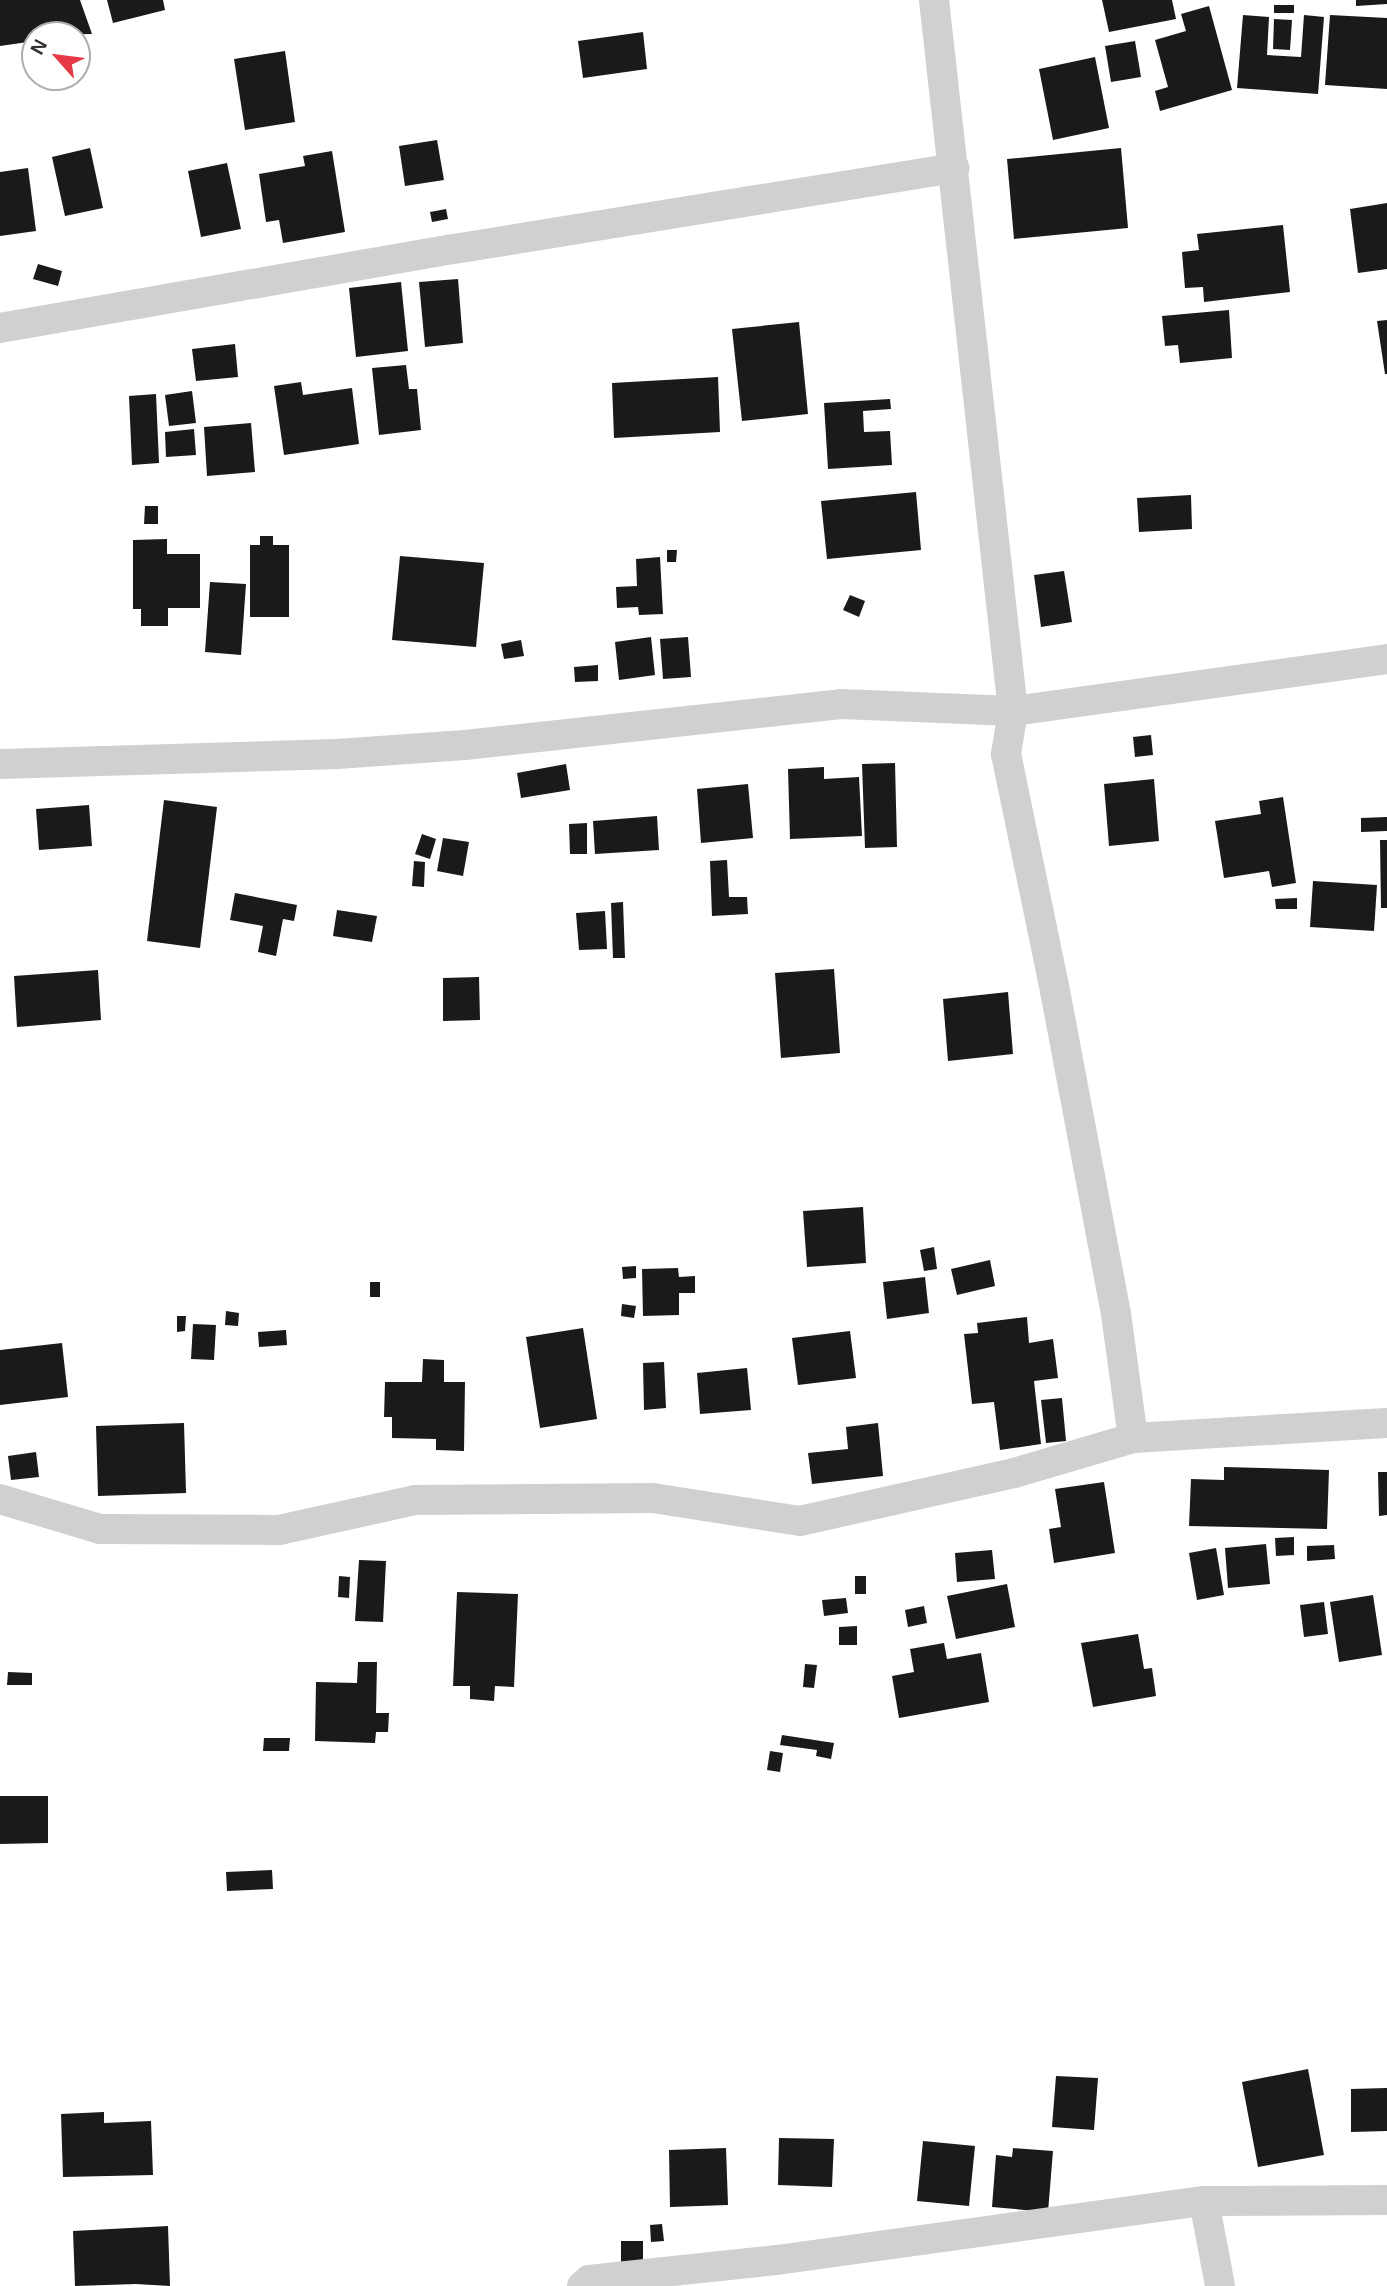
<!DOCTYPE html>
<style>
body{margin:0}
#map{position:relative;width:1387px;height:2286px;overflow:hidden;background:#fff;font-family:Helvetica,sans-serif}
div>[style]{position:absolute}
.building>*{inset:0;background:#1a1a1a}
.minor>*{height:30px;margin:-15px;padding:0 15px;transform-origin:15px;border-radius:15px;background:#d0d0d0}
span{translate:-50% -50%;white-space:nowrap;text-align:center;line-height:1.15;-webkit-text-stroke:7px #fff;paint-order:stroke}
.north{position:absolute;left:21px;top:21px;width:70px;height:70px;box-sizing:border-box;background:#fff;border:2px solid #adadad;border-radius:50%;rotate:298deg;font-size:19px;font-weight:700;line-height:28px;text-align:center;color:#333}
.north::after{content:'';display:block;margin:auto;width:24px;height:32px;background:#e63946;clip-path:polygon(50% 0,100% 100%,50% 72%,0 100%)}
</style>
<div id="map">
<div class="building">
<i style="clip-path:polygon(0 0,80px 0,92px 34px,35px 35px,35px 41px,0 46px)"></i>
<i style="clip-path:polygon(107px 0,163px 0,165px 10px,113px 23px)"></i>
<i style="clip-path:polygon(1102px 0,1172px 0,1176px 19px,1109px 32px)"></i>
<i style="clip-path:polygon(1356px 0,1387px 0,1387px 4px,1356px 6px)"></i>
<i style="clip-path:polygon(1274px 5px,1294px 5px,1294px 13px,1274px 13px)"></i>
<i style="clip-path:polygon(1209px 6px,1232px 90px,1160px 111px,1155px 91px,1168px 87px,1155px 40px,1186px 31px,1181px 14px)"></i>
<i style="clip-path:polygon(1243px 15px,1269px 17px,1267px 55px,1301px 57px,1304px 15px,1324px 17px,1318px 94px,1237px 88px)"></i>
<i style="clip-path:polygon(1330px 15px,1387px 18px,1387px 89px,1325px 85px)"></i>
<i style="clip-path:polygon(1274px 19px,1292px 20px,1290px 50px,1273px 49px)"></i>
<i style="clip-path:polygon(643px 32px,647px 69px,583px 78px,578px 41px)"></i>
<i style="clip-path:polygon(1135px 41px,1141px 77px,1111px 82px,1105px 46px)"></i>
<i style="clip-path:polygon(285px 51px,295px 122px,245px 130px,234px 59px)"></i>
<i style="clip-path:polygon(1095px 57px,1109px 128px,1053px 140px,1039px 69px)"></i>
<i style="clip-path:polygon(437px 140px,444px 180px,405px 186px,399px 146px)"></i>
<i style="clip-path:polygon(90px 148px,103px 208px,65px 216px,52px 157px)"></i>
<i style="clip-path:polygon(1121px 148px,1128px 228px,1014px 239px,1007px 159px)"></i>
<i style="clip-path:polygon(332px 151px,345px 232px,283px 243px,279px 220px,266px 222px,259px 174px,305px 166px,303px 156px)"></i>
<i style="clip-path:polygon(227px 163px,241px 229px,201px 237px,188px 171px)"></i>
<i style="clip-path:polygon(28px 168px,36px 231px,0 236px,0 172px)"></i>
<i style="clip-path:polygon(1387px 203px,1387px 269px,1358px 273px,1350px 209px)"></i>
<i style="clip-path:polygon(446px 209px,448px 219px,432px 222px,430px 212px)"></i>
<i style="clip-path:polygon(1283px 225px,1290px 292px,1204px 302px,1203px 287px,1185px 288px,1182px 252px,1199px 250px,1197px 234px)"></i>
<i style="clip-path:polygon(38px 264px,62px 271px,58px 286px,33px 279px)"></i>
<i style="clip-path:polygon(458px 279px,463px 343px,425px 347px,419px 282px)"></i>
<i style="clip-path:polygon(401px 282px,408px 351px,356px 357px,349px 288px)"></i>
<i style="clip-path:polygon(1229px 310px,1232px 358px,1180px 363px,1178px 345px,1165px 346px,1162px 316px)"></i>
<i style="clip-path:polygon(1387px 320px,1387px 374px,1385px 374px,1377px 321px)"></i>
<i style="clip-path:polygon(799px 322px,808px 414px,742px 421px,732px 329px)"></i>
<i style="clip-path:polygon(235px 344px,238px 377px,196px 381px,192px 349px)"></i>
<i style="clip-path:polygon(406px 365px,409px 389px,417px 389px,421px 430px,379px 435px,372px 368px)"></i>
<i style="clip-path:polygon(718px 377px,720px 432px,614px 438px,612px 383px)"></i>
<i style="clip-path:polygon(301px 382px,303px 395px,352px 388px,359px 444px,284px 455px,274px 386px)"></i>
<i style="clip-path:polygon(192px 391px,196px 423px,169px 426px,165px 395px)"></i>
<i style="clip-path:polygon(156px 394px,159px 463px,132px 465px,129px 396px)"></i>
<i style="clip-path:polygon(890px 399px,891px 409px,863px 411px,864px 432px,890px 431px,892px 465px,828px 469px,824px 403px)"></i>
<i style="clip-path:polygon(251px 423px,255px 472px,207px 476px,204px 427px)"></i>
<i style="clip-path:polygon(194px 429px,196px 455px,166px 457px,165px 432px)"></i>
<i style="clip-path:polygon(916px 492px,921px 550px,827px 559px,821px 501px)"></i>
<i style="clip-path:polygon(1191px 495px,1192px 529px,1139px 532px,1137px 498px)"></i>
<i style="clip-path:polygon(145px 506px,158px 506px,158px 524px,144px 524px)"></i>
<i style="clip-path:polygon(260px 536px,273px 536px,273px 545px,289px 545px,289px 617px,250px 617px,250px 545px,260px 545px)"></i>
<i style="clip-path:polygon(167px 539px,167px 554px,200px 554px,200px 608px,168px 608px,168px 626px,141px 626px,141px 609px,133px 609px,133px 540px)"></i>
<i style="clip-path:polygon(667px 550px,677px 550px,676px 562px,667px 562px)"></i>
<i style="clip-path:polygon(400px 556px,484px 563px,476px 647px,392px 640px)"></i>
<i style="clip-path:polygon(660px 557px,663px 614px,639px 615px,638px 607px,617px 608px,616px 587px,637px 586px,636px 559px)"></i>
<i style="clip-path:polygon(1064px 571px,1072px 622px,1041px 627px,1034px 575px)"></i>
<i style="clip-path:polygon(210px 582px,246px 584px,241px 655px,205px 652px)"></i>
<i style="clip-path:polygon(850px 595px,865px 601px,859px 617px,843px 610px)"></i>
<i style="clip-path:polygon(651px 637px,655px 675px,619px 680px,615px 642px)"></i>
<i style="clip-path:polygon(688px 637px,691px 677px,663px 679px,660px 639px)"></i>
<i style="clip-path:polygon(521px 640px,524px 656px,504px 659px,501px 644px)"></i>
<i style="clip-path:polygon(598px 665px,598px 681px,575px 682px,574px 667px)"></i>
<i style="clip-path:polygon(1151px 735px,1153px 755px,1135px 757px,1133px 737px)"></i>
<i style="clip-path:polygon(895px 763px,897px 847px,865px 848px,862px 764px)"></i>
<i style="clip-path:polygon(566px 764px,570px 790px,521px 798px,517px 773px)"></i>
<i style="clip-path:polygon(824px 767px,824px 779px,859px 777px,862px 836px,790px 839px,788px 769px)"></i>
<i style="clip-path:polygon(1154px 779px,1159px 841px,1109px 846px,1104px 784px)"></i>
<i style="clip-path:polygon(748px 784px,753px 838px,701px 843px,697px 789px)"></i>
<i style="clip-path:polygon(1283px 797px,1296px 883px,1272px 887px,1269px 871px,1224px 878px,1215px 821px,1261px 814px,1259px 801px)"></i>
<i style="clip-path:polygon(164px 800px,217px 807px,200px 948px,147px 941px)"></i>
<i style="clip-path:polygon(89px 805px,92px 846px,39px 850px,36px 809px)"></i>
<i style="clip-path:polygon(657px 816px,659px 850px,595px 854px,593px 821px)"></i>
<i style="clip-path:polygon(1387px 817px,1387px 831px,1361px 832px,1361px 818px)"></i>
<i style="clip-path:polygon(587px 823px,587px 854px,570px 854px,569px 824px)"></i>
<i style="clip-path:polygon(422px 834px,436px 839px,430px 859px,415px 854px)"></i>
<i style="clip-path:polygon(443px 838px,469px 842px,463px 876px,437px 871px)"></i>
<i style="clip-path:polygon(1380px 840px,1387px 840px,1387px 908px,1381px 908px)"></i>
<i style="clip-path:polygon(727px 860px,729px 897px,747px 897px,748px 914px,712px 916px,710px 861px)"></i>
<i style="clip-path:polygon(414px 861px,425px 862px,424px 887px,412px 886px)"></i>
<i style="clip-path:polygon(1313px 881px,1377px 885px,1374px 931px,1310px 927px)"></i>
<i style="clip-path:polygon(235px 893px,297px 905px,294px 921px,283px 919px,276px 956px,258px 952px,263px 926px,230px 920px)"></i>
<i style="clip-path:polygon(1297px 898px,1297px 909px,1276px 909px,1275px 899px)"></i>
<i style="clip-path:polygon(623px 902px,625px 958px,613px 958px,611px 903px)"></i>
<i style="clip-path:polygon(337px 910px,377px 916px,372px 942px,333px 936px)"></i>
<i style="clip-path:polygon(605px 911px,607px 949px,579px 950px,576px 913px)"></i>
<i style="clip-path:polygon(834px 969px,840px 1053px,781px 1058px,775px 973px)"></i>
<i style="clip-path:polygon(98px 970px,101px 1020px,17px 1027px,14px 976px)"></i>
<i style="clip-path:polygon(479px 977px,480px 1020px,443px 1021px,443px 978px)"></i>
<i style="clip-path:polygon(1008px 992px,1013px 1054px,948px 1061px,943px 999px)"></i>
<i style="clip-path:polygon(863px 1207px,866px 1263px,807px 1267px,803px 1211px)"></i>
<i style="clip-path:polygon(934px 1247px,937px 1269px,924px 1271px,920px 1250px)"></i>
<i style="clip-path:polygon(990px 1260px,995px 1286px,957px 1295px,951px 1269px)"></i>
<i style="clip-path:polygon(636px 1266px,636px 1278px,623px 1279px,622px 1267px)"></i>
<i style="clip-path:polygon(678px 1268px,679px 1277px,695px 1276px,695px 1293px,679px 1293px,679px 1315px,643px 1316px,642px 1269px)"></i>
<i style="clip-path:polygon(925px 1277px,929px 1313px,887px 1319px,883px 1282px)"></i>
<i style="clip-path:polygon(370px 1282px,380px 1282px,380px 1297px,370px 1297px)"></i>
<i style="clip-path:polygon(622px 1304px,636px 1306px,634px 1318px,621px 1316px)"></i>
<i style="clip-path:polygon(226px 1311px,239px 1313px,238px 1326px,225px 1325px)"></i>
<i style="clip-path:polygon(177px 1316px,186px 1316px,185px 1331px,177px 1332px)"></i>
<i style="clip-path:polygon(1027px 1317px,1029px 1343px,1053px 1339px,1058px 1378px,1034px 1381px,1041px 1444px,1000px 1450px,994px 1402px,972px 1404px,964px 1334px,978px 1333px,977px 1323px)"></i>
<i style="clip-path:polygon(193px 1324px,216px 1325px,214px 1360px,191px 1359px)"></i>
<i style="clip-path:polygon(583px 1328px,597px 1419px,540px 1428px,526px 1337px)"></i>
<i style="clip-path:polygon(286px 1330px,287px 1345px,259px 1347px,258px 1332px)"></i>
<i style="clip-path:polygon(850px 1331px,856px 1378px,798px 1385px,792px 1338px)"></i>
<i style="clip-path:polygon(62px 1343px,68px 1397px,0 1405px,0 1350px)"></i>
<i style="clip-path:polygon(423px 1359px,444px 1360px,444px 1382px,465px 1382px,464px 1451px,436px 1450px,436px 1439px,392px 1438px,392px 1417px,384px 1417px,385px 1382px,422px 1382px)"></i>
<i style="clip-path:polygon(664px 1362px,666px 1408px,644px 1410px,643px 1363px)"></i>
<i style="clip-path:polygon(747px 1368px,751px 1410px,700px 1414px,697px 1373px)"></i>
<i style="clip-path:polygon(1062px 1398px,1066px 1441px,1046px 1443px,1041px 1400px)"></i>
<i style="clip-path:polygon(184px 1423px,186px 1493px,98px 1496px,96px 1426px)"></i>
<i style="clip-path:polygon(878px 1423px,883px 1476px,812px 1484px,808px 1453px,848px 1449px,846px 1427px)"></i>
<i style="clip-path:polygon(36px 1452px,39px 1477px,11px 1480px,8px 1456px)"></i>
<i style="clip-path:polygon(1224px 1467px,1329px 1470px,1327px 1529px,1189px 1526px,1191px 1479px,1224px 1480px)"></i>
<i style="clip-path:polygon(1378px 1472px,1387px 1472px,1387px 1515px,1379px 1516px)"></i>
<i style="clip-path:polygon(1104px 1482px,1115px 1553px,1054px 1563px,1049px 1529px,1061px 1527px,1055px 1489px)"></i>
<i style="clip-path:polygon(1294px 1537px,1294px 1555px,1276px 1556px,1275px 1538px)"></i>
<i style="clip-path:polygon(1266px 1544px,1270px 1584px,1228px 1588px,1225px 1548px)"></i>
<i style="clip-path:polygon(1334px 1545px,1335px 1559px,1307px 1561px,1307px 1546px)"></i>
<i style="clip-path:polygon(1216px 1548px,1224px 1595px,1197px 1600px,1189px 1553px)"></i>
<i style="clip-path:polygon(992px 1550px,995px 1579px,957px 1582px,955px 1553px)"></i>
<i style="clip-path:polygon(359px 1560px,386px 1561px,383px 1622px,355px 1621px)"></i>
<i style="clip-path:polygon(339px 1576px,350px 1577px,349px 1598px,338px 1597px)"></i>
<i style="clip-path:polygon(855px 1576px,866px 1576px,866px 1594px,855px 1594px)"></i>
<i style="clip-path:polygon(1007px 1584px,1015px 1627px,956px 1639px,947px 1596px)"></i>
<i style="clip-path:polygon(457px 1592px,518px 1594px,514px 1687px,495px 1686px,494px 1701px,470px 1699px,470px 1686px,453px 1686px)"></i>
<i style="clip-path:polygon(1373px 1595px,1382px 1655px,1339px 1662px,1330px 1602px)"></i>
<i style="clip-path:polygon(846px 1598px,848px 1613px,824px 1616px,822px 1600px)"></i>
<i style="clip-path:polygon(1324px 1602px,1328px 1634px,1304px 1637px,1300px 1605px)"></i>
<i style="clip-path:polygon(924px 1606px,927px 1623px,908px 1627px,905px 1610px)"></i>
<i style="clip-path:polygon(857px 1626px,857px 1645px,839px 1645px,839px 1627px)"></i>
<i style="clip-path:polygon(1138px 1634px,1144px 1669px,1152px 1668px,1156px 1696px,1093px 1707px,1081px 1643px)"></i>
<i style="clip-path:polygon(944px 1643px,947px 1659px,981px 1653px,989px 1702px,899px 1718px,892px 1676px,914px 1672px,910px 1649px)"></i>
<i style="clip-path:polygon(358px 1662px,377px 1662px,376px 1713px,389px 1713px,388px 1732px,376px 1732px,375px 1743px,315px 1741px,316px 1682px,357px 1683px)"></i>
<i style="clip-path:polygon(805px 1664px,817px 1665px,814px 1688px,803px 1687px)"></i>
<i style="clip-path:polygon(8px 1672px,32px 1673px,32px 1685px,7px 1685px)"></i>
<i style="clip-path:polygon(782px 1735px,834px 1743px,831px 1759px,816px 1756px,817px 1750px,780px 1745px)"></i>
<i style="clip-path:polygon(264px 1738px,290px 1738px,289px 1751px,263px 1751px)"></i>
<i style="clip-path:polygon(770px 1751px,783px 1753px,780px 1772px,767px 1770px)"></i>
<i style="clip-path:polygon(0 1796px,48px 1796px,48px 1843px,0 1844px)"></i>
<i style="clip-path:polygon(272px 1870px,273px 1889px,227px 1891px,226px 1872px)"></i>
<i style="clip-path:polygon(1308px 2069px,1324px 2155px,1258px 2167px,1242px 2082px)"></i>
<i style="clip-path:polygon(1056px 2076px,1098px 2078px,1094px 2130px,1052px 2127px)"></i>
<i style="clip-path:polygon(1387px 2088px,1387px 2131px,1351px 2132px,1351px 2089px)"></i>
<i style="clip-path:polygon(104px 2112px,104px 2123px,151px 2121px,153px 2175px,63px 2177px,61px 2114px)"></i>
<i style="clip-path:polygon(779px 2138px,834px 2139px,832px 2187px,778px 2185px)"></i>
<i style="clip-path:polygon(923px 2141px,975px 2146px,969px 2206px,917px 2201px)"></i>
<i style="clip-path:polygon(726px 2148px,728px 2205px,670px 2207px,669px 2150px)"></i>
<i style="clip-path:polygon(1013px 2148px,1053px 2151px,1048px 2212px,992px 2207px,996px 2155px,1012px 2157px)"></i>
<i style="clip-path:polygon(662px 2224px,664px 2241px,651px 2242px,650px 2225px)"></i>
<i style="clip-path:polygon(168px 2226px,170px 2286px,136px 2284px,75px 2286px,73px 2231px)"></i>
<i style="clip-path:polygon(621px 2241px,643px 2241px,643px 2263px,621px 2263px)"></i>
</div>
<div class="minor">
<i style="left:934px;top:0;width:715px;rotate:83.66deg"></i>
<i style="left:1013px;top:711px;width:44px;rotate:99.2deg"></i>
<i style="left:1006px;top:754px;width:242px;rotate:78.3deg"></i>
<i style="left:1055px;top:991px;width:329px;rotate:79.3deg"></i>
<i style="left:1116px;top:1314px;width:125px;rotate:82.2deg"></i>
<i style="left:0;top:328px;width:461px;rotate:-9.9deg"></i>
<i style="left:454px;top:249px;width:507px;rotate:-9.2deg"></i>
<i style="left:0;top:764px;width:337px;rotate:-1.7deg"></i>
<i style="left:337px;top:754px;width:128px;rotate:-4deg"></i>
<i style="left:465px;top:745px;width:378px;rotate:-6.2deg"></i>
<i style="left:841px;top:704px;width:172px;rotate:2.3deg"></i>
<i style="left:1013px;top:711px;width:378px;rotate:-7.9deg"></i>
<i style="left:0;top:1499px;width:104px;rotate:16.7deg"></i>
<i style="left:100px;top:1529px;width:179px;rotate:0.3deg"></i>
<i style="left:279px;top:1530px;width:139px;rotate:-12.4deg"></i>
<i style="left:415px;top:1500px;width:238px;rotate:-0.5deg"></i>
<i style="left:653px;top:1498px;width:149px;rotate:8.9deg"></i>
<i style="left:800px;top:1521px;width:219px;rotate:-12.6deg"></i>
<i style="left:1014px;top:1473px;width:124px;rotate:-16.4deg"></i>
<i style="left:1133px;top:1438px;width:254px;rotate:-3.4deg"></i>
<i style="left:1204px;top:2201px;width:86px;rotate:79.3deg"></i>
<i style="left:582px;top:2286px;width:9px;rotate:-41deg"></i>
<i style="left:589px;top:2280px;width:189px;rotate:-6.1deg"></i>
<i style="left:777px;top:2260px;width:431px;rotate:-7.9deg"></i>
<i style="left:1204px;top:2201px;width:183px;rotate:-0.3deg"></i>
</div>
<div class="north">N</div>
</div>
